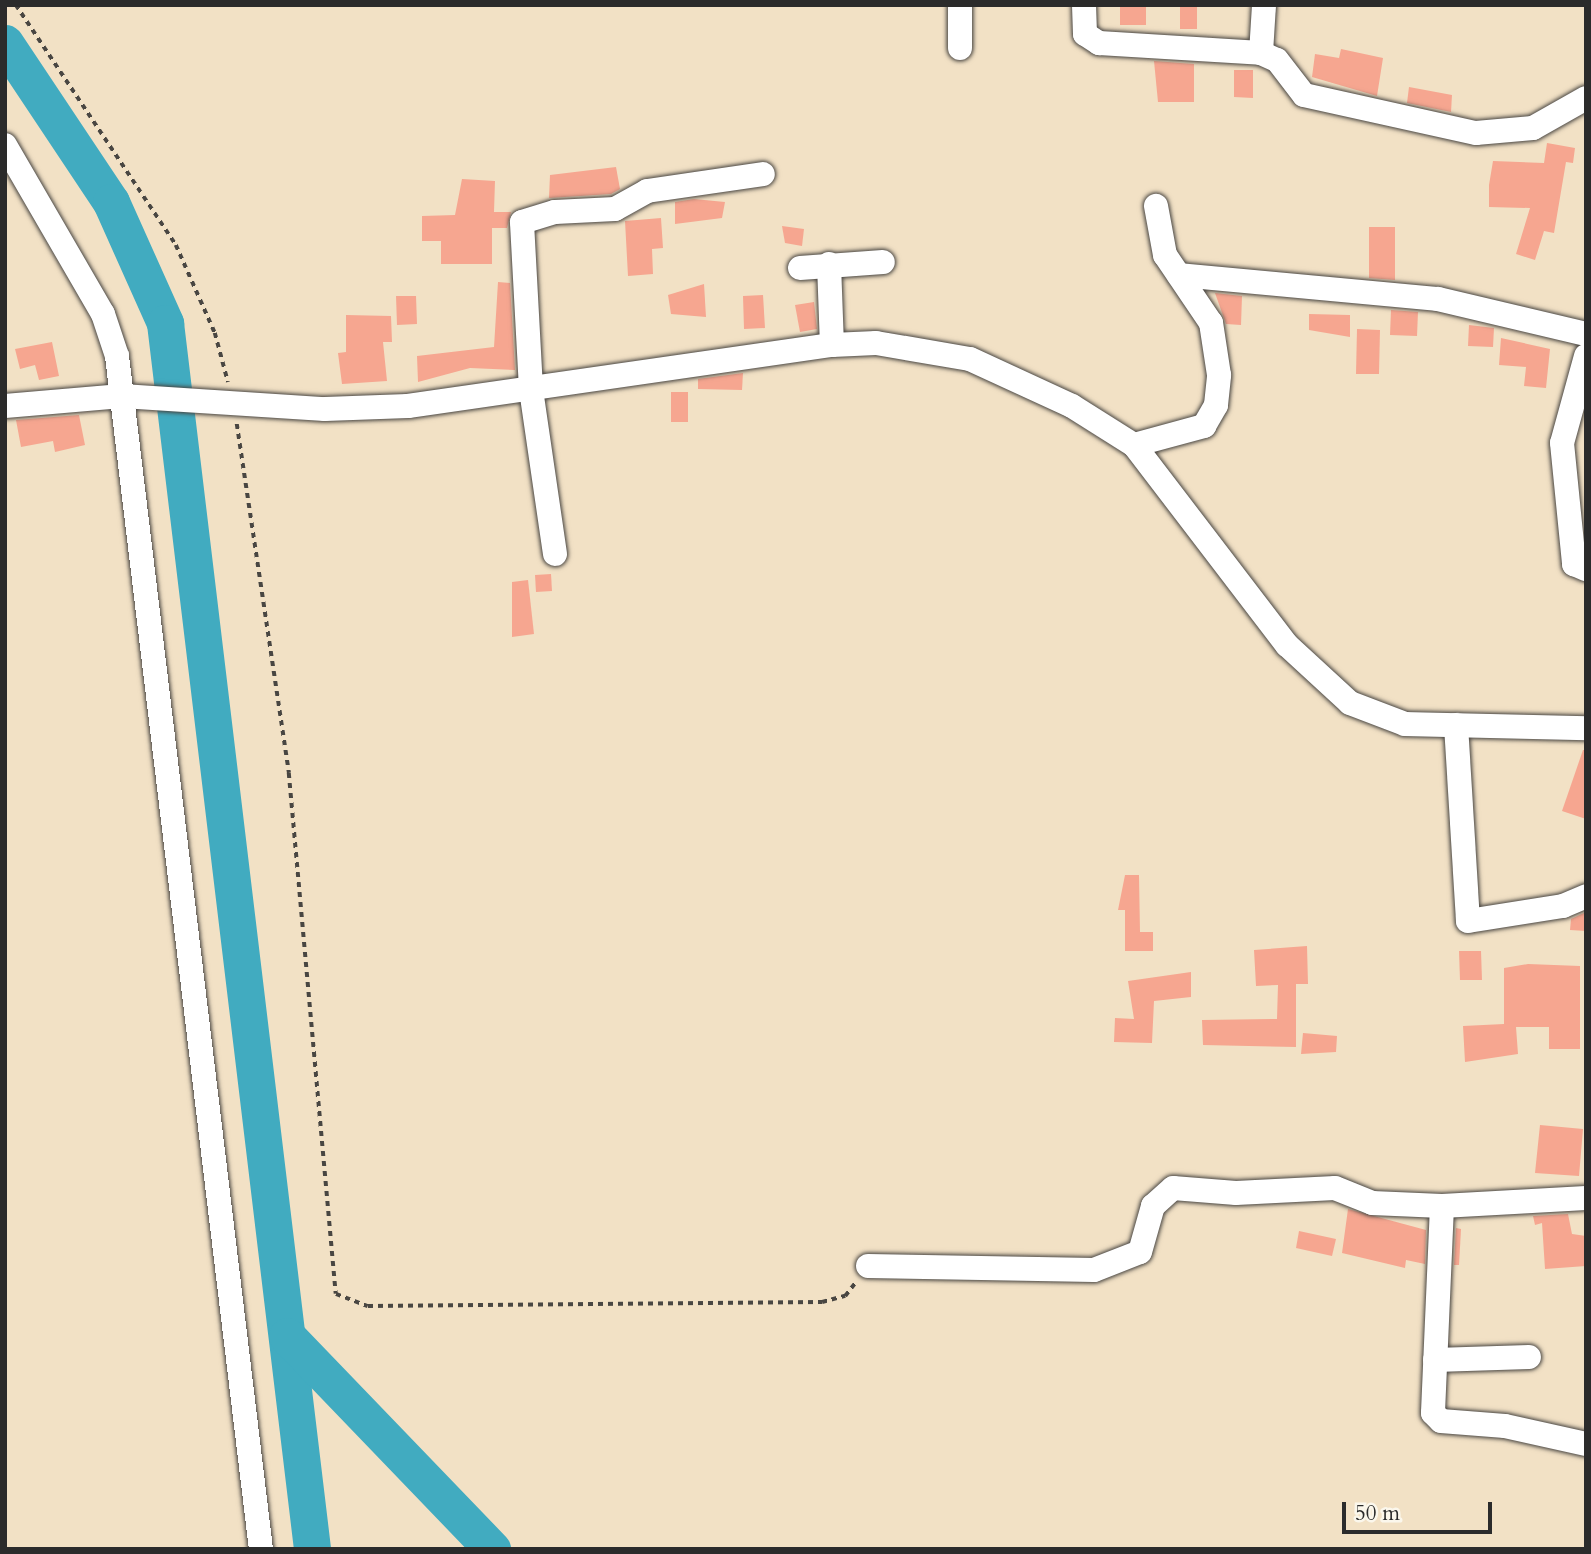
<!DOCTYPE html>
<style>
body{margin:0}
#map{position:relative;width:1591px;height:1554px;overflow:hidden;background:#f2e1c5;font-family:Cardo,serif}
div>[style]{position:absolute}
.river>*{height:37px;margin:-18.5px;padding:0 18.5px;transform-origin:18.5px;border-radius:18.5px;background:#41abc0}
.building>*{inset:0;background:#f6a690}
.path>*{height:3.5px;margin-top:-1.75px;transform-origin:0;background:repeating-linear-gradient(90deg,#494642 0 5px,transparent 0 10px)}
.roads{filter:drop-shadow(0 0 2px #494642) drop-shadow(0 0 2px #494642)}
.minor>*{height:24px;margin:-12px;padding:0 12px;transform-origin:12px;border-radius:12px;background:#fff}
span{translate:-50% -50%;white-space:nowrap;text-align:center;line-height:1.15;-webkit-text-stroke:5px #fbf7ec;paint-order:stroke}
.frame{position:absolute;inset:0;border:7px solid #2b2b2b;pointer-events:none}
.scale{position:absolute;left:1342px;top:1502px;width:150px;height:32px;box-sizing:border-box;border:4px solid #2b2b2b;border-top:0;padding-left:9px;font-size:21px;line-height:24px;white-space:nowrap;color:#2b2b2b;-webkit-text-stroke:5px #fbf7ec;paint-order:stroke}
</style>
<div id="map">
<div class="river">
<i style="left:5px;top:43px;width:191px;rotate:56.3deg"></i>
<i style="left:111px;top:202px;width:133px;rotate:65.9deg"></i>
<i style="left:165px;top:323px;width:1235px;rotate:83.16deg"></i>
<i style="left:287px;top:1336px;width:296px;rotate:46.1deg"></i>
</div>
<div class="building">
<i style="clip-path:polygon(1120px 5px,1146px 5px,1146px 25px,1120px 25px)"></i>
<i style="clip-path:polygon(1180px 5px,1197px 5px,1197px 29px,1180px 29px)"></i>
<i style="clip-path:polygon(1341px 49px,1383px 58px,1377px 96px,1312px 77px,1315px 54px,1339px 58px)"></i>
<i style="clip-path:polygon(1154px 61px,1194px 64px,1194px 102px,1158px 102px)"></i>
<i style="clip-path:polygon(1234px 70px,1253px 70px,1253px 98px,1234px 97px)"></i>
<i style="clip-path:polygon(1409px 87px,1452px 95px,1451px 112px,1407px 103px)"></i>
<i style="clip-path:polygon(1547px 143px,1575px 148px,1573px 163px,1566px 162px,1554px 233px,1544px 231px,1535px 260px,1516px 254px,1530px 208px,1489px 207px,1489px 185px,1493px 161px,1544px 163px)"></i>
<i style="clip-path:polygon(616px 167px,620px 189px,611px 194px,549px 198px,550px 175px)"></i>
<i style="clip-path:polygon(462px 179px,495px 181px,494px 212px,511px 212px,507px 228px,492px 228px,492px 264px,441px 264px,441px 241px,422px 241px,422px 216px,455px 215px)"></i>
<i style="clip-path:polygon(694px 199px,725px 202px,722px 218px,675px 224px,675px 202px)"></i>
<i style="clip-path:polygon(661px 218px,663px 248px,652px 249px,653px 274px,628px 276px,625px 221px)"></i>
<i style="clip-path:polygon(782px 226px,804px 229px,802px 246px,785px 243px)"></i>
<i style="clip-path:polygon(1369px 227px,1395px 227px,1395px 280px,1369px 278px)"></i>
<i style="clip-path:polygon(498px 282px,510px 283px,515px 370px,470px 368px,418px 382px,417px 356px,494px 347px)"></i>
<i style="clip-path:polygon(704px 284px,706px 317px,671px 314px,668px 295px)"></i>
<i style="clip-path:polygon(1215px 293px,1242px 296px,1241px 325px,1226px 324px)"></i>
<i style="clip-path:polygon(763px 295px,765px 328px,744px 329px,743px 296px)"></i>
<i style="clip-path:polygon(396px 296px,416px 296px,417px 324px,397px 325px)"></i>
<i style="clip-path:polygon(814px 302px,817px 329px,800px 332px,795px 305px)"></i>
<i style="clip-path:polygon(1391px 310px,1418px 312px,1417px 336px,1390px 335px)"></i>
<i style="clip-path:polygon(1309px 314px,1350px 315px,1350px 337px,1309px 330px)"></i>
<i style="clip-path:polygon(346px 315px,391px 316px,392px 342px,383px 342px,387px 381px,342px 384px,338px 353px,346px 352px)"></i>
<i style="clip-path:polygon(1469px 325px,1494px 328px,1493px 347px,1468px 346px)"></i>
<i style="clip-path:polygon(1357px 329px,1380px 330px,1379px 374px,1356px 374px)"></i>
<i style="clip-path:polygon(1501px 338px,1550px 349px,1546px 388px,1524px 386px,1526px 367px,1499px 365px)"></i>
<i style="clip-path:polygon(52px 342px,59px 376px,39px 380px,35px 365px,20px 369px,15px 349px)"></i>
<i style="clip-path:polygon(743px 373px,742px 390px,698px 389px,698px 379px)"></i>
<i style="clip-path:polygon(671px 392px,688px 392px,688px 422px,671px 422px)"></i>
<i style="clip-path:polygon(79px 415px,85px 445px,55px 452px,53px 441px,21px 447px,16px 420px)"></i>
<i style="clip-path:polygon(551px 574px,552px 591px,536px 592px,535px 575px)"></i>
<i style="clip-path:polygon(528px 580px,534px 634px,512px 637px,512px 582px)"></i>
<i style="clip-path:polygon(1583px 750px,1586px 750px,1586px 819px,1562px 811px)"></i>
<i style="clip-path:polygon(1125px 875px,1139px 875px,1140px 932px,1153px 932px,1153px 951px,1125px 951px,1125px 910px,1118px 910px)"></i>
<i style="clip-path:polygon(1586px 912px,1586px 931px,1570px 930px,1571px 919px)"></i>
<i style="clip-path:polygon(1307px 946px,1308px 984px,1296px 984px,1296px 1047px,1203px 1045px,1202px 1020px,1277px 1019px,1278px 985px,1256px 986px,1254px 950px)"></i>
<i style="clip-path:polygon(1459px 951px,1481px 951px,1482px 980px,1460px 980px)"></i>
<i style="clip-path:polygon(1528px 964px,1580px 966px,1580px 1049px,1549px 1049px,1549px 1027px,1516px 1027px,1518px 1054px,1465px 1062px,1463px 1026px,1504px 1024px,1504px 968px)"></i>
<i style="clip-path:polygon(1191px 972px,1191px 997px,1154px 1001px,1152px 1043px,1114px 1042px,1115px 1018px,1134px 1019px,1128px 981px)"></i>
<i style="clip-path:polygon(1303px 1033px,1337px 1036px,1336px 1052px,1301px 1054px)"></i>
<i style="clip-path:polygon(1540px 1125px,1583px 1129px,1579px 1176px,1535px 1173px)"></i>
<i style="clip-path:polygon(1348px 1209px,1426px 1230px,1425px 1264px,1406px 1260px,1405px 1268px,1342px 1253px)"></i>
<i style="clip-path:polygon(1568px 1214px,1572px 1234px,1586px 1236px,1586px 1266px,1545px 1269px,1542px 1223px,1535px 1225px,1533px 1216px)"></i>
<i style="clip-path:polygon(1456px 1228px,1461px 1229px,1459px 1265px,1454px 1265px)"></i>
<i style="clip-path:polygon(1299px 1231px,1336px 1239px,1332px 1256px,1296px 1248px)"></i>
</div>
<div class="path">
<i style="left:16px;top:5px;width:288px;rotate:56.3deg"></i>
<i style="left:176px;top:245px;width:96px;rotate:66.1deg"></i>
<i style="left:215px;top:333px;width:51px;rotate:75.1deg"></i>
<i style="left:237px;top:424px;width:353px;rotate:81.5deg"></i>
<i style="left:289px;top:773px;width:523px;rotate:84.85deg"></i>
<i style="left:336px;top:1294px;width:34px;rotate:21deg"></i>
<i style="left:368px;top:1306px;width:454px;rotate:-0.5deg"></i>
<i style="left:822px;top:1302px;width:24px;rotate:-15deg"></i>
<i style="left:845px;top:1296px;width:16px;rotate:-52deg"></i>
</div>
<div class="roads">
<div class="minor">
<i style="left:960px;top:5px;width:43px;rotate:90deg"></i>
<i style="left:1084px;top:5px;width:29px;rotate:88deg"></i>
<i style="left:1085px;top:34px;width:17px;rotate:33deg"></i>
<i style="left:1099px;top:43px;width:162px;rotate:3.5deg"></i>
<i style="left:1261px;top:53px;width:17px;rotate:24deg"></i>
<i style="left:1277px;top:60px;width:44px;rotate:52.4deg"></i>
<i style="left:1304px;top:95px;width:176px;rotate:12.5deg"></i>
<i style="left:1476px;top:133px;width:57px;rotate:-5deg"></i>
<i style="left:1533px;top:128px;width:61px;rotate:-29.5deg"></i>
<i style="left:1261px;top:53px;width:48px;rotate:-86.4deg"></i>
<i style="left:5px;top:145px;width:195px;rotate:59.9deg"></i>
<i style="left:103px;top:314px;width:44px;rotate:71.6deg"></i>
<i style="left:117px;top:356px;width:1202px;rotate:83.12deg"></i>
<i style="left:829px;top:264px;width:81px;rotate:87.9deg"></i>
<i style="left:800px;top:268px;width:83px;rotate:-4.1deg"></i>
<i style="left:1179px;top:275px;width:260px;rotate:5.3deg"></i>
<i style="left:1438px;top:299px;width:152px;rotate:13.3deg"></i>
<i style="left:1586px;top:356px;width:90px;rotate:105.4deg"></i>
<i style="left:1562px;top:443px;width:122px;rotate:84.3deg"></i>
<i style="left:1574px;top:564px;width:13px;rotate:23deg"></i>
<i style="left:5px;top:406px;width:117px;rotate:-4.9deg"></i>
<i style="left:122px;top:396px;width:203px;rotate:3.7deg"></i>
<i style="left:325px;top:409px;width:83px;rotate:-2.1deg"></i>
<i style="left:408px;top:406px;width:428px;rotate:-8.2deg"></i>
<i style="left:832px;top:345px;width:44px;rotate:-2.6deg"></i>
<i style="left:876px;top:343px;width:95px;rotate:9.7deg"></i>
<i style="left:970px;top:359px;width:112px;rotate:24.7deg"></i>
<i style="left:1072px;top:406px;width:73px;rotate:32.2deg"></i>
<i style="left:1134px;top:445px;width:252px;rotate:52.6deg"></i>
<i style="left:1287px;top:645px;width:86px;rotate:42.6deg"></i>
<i style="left:1350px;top:703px;width:59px;rotate:20.9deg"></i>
<i style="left:1405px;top:724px;width:181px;rotate:1.3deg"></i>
<i style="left:1134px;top:445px;width:73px;rotate:-15.2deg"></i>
<i style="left:1204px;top:426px;width:24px;rotate:-60deg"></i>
<i style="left:1216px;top:405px;width:30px;rotate:-84deg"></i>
<i style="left:1219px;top:375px;width:53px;rotate:-98.7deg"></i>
<i style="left:1211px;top:323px;width:82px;rotate:-124.1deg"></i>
<i style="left:1165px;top:255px;width:50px;rotate:-100.4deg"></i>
<i style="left:555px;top:554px;width:167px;rotate:-98.3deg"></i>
<i style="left:531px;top:389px;width:167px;rotate:-93.1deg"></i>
<i style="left:522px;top:222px;width:34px;rotate:-17deg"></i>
<i style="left:555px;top:212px;width:60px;rotate:-2.9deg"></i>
<i style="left:615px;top:209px;width:37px;rotate:-29deg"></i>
<i style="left:647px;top:191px;width:117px;rotate:-8.3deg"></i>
<i style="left:1456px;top:725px;width:196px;rotate:86.5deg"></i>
<i style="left:1468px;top:921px;width:96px;rotate:-9deg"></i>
<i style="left:1563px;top:906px;width:25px;rotate:-23deg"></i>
<i style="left:1442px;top:1206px;width:207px;rotate:92.5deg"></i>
<i style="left:1433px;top:1413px;width:11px;rotate:45deg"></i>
<i style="left:1441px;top:1421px;width:64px;rotate:4.5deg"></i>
<i style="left:1505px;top:1426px;width:83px;rotate:12.5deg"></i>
<i style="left:868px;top:1266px;width:226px;rotate:1deg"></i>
<i style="left:1094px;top:1270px;width:49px;rotate:-21.4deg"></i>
<i style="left:1140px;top:1252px;width:48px;rotate:-74.2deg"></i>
<i style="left:1153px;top:1206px;width:27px;rotate:-42deg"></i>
<i style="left:1173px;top:1188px;width:63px;rotate:4.5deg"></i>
<i style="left:1236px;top:1193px;width:99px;rotate:-2.9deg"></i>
<i style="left:1335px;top:1188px;width:40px;rotate:22deg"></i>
<i style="left:1372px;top:1203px;width:70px;rotate:2.5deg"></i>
<i style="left:1442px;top:1206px;width:144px;rotate:-3.2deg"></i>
<i style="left:1435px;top:1360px;width:94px;rotate:-1.8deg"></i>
</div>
</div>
<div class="frame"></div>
<div class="scale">50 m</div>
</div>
